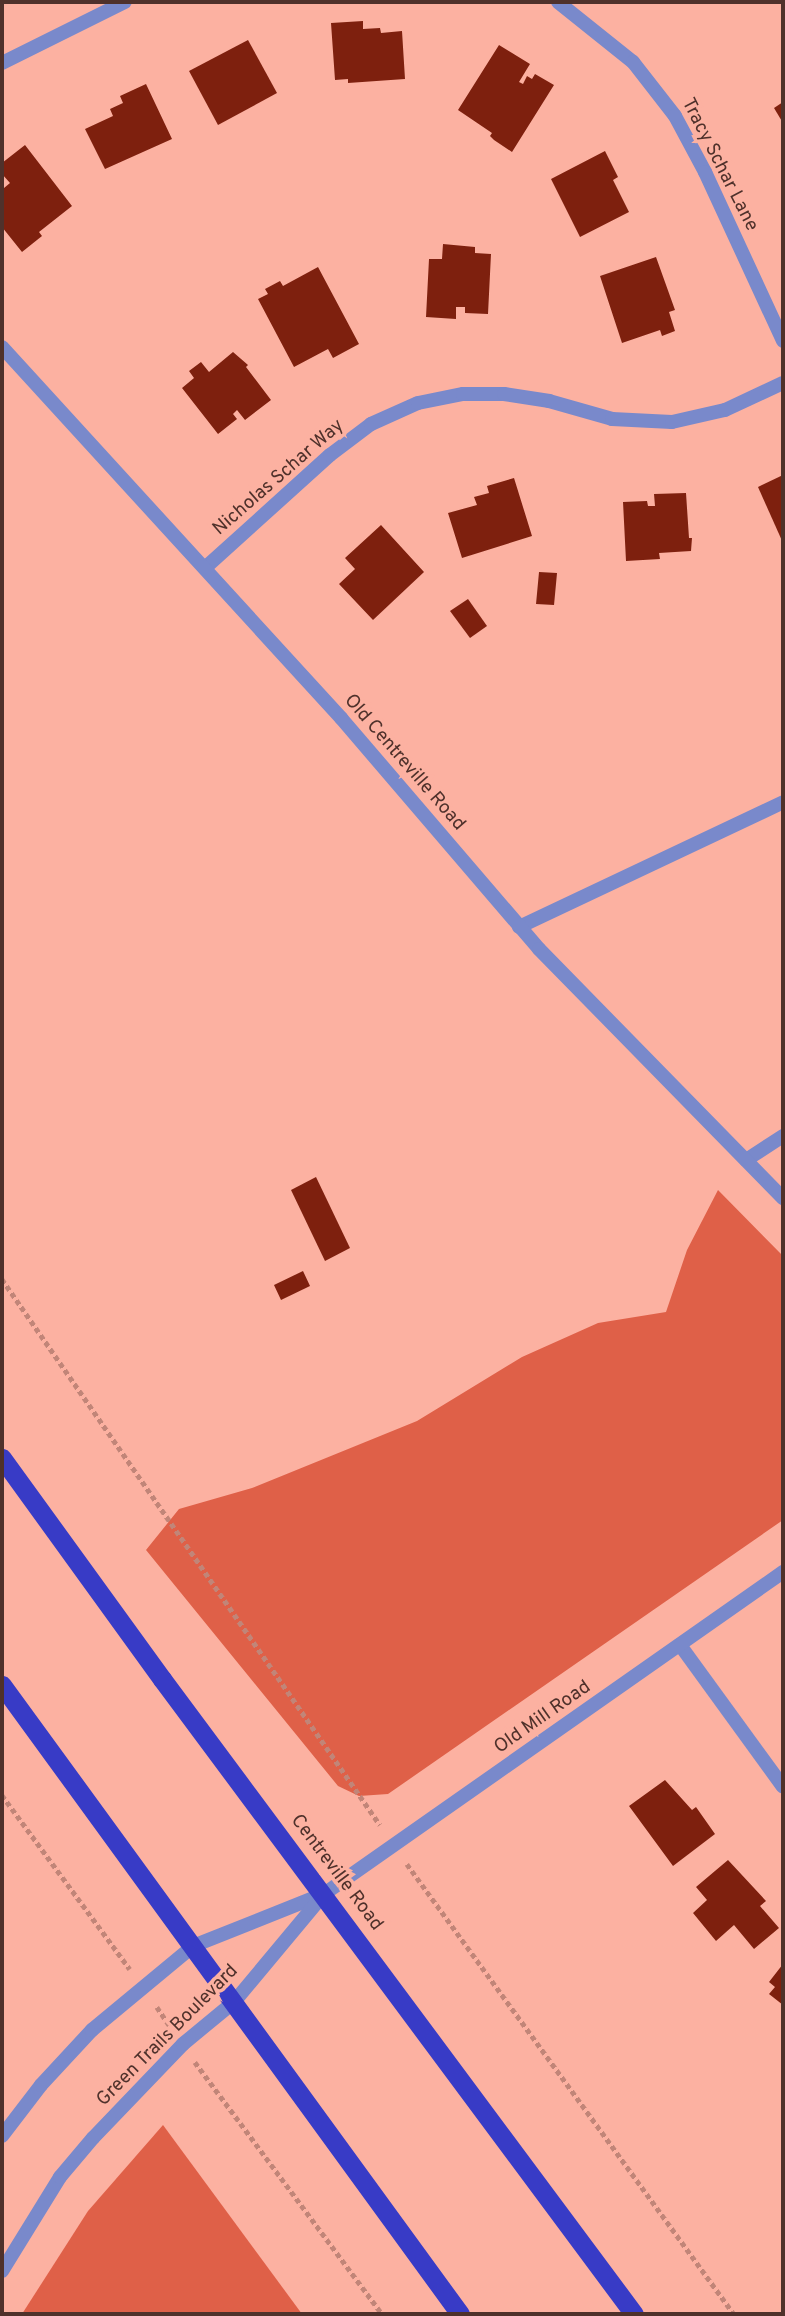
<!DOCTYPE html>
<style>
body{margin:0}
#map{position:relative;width:785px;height:2316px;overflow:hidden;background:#fcb1a1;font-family:Overpass,sans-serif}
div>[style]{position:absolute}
.forest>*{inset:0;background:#df6048}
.building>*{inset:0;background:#7e200e}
.path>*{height:4.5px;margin-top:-2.25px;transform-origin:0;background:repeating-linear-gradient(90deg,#c18578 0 5px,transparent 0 8.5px)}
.service>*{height:14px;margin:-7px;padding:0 7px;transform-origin:7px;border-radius:7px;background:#7989cb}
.minor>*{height:14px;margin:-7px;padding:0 7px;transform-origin:7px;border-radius:7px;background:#7989cb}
.tertiary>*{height:14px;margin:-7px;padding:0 7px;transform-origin:7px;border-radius:7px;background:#7989cb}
.trunk>*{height:19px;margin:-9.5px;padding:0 9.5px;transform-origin:9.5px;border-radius:9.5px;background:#383bc6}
span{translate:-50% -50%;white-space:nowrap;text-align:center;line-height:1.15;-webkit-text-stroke:7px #fcb1a1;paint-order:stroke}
.street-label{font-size:19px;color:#4f312b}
.frame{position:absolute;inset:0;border:4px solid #4f312b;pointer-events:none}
</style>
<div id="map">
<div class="forest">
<i style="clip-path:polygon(718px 1190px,783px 1256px,783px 1520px,388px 1794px,359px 1796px,338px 1786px,146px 1550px,179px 1509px,252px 1488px,417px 1421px,522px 1357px,598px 1323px,666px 1312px,687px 1250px)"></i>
<i style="clip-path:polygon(163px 2125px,302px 2314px,22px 2314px,88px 2211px)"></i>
</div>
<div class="building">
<i style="clip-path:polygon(363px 21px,363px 29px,380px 28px,381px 33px,402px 31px,405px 79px,348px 83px,348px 79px,335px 80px,331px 23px)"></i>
<i style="clip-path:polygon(248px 40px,277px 93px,218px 125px,189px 71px)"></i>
<i style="clip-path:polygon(499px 45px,530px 64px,519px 82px,523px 84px,527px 76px,532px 79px,535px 74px,554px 85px,512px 152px,494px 140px,490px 136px,492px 133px,458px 110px)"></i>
<i style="clip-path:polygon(146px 84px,172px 139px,105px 169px,85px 129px,113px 116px,110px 109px,123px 103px,120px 96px)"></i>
<i style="clip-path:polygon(783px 102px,783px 123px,774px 108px)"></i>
<i style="clip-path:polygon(25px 145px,72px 206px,39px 232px,42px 236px,22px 252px,2px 227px,2px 185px,4px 188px,10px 183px,2px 174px,2px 163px)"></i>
<i style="clip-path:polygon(605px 151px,618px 177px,613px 180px,629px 212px,580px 237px,551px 179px)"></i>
<i style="clip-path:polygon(443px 244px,475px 247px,475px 253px,491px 254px,488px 314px,465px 313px,465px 307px,456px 307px,456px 319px,426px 317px,429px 259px,442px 259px)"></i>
<i style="clip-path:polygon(656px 257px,675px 310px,669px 312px,675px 331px,662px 336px,660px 330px,622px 343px,600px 276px)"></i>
<i style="clip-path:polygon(318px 267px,359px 344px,333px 358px,328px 349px,294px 367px,258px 299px,268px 294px,265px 289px,280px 281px,283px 286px)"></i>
<i style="clip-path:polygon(233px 352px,248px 365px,246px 367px,271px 400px,245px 420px,237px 410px,233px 414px,237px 419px,218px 434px,182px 388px,194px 378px,189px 371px,201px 362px,209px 372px)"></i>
<i style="clip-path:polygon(783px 475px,783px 543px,758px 487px)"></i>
<i style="clip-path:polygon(514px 478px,532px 536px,462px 558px,448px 513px,477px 505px,474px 497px,489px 493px,487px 486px)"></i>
<i style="clip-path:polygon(686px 493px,689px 538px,692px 538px,691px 551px,659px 553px,660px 559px,626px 561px,623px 502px,647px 501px,648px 506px,655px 506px,654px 494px)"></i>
<i style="clip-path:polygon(381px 525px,424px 572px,373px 620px,339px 584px,355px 569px,345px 558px)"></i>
<i style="clip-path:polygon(539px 572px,557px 573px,554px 605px,536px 604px)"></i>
<i style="clip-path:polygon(468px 599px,487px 626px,470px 638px,450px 611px)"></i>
<i style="clip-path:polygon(316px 1177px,350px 1248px,325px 1261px,291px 1190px)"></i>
<i style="clip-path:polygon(303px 1271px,310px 1286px,281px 1300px,274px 1285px)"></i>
<i style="clip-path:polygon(665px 1780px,692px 1810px,696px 1807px,715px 1834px,673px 1866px,629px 1806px)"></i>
<i style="clip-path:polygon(728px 1860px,766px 1901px,760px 1906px,779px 1928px,754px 1949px,734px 1925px,716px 1941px,693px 1913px,707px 1900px,696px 1887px)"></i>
<i style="clip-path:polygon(783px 1964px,783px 2005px,769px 1994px,775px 1987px,769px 1982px)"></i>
</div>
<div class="path">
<i style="left:2px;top:1279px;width:664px;rotate:55.3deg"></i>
<i style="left:2px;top:1795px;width:216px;rotate:53.7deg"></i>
<i style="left:407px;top:1864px;width:556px;rotate:54deg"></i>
<i style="left:157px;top:2007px;width:23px;rotate:56deg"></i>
<i style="left:195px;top:2062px;width:314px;rotate:53.4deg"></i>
</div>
<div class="service">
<i style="left:519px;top:927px;width:292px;rotate:-25.3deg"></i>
<i style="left:746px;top:1160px;width:44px;rotate:-33deg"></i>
</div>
<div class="minor">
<i style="left:558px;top:2px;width:96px;rotate:38.7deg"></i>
<i style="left:633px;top:62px;width:68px;rotate:52.1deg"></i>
<i style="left:675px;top:116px;width:64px;rotate:61.8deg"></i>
<i style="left:705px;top:172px;width:186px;rotate:65.2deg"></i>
<i style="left:2px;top:63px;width:137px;rotate:-26.4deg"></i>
<i style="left:206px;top:567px;width:167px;rotate:-42.1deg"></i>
<i style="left:330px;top:455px;width:51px;rotate:-37.1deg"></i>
<i style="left:371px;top:424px;width:51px;rotate:-24.1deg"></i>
<i style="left:418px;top:403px;width:46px;rotate:-11.3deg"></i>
<i style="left:463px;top:394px;width:41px"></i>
<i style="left:504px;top:394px;width:46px;rotate:8.8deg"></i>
<i style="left:549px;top:401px;width:66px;rotate:15.9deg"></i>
<i style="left:612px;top:419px;width:60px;rotate:2.9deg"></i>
<i style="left:672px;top:422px;width:54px;rotate:-12.8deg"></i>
<i style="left:725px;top:410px;width:64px;rotate:-25deg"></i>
<i style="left:680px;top:1645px;width:175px;rotate:54deg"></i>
</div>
<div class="tertiary">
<i style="left:2px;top:347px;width:503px;rotate:47.58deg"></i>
<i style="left:341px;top:718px;width:304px;rotate:49.4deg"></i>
<i style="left:539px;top:949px;width:349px;rotate:45.6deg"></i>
<i style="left:2px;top:2136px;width:64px;rotate:-52.6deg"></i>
<i style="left:41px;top:2085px;width:75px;rotate:-47.2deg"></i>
<i style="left:92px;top:2030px;width:131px;rotate:-39.7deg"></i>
<i style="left:193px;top:1946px;width:141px;rotate:-21.7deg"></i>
<i style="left:324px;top:1894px;width:561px;rotate:-35.05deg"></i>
<i style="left:2px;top:2271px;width:110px;rotate:-58.3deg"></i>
<i style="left:60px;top:2177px;width:51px;rotate:-49.8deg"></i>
<i style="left:93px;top:2138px;width:130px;rotate:-46.2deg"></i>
<i style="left:183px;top:2044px;width:66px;rotate:-39.5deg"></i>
<i style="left:234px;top:2002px;width:139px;rotate:-50.2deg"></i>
</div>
<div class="trunk">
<i style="left:2px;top:1458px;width:273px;rotate:54.1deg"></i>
<i style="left:162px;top:1679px;width:791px;rotate:53.38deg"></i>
<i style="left:2px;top:1685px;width:778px;rotate:53.94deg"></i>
</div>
<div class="street-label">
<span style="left:719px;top:165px;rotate:63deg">Tracy Schar Lane</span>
<span style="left:279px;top:478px;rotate:-41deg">Nicholas Schar Way</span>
<span style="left:404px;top:763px;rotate:49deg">Old Centreville Road</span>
<span style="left:543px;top:1718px;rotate:-35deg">Old Mill Road</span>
<span style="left:336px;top:1873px;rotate:53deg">Centreville Road</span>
<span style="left:168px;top:2036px;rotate:-45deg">Green Trails Boulevard</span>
</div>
<div class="frame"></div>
</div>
